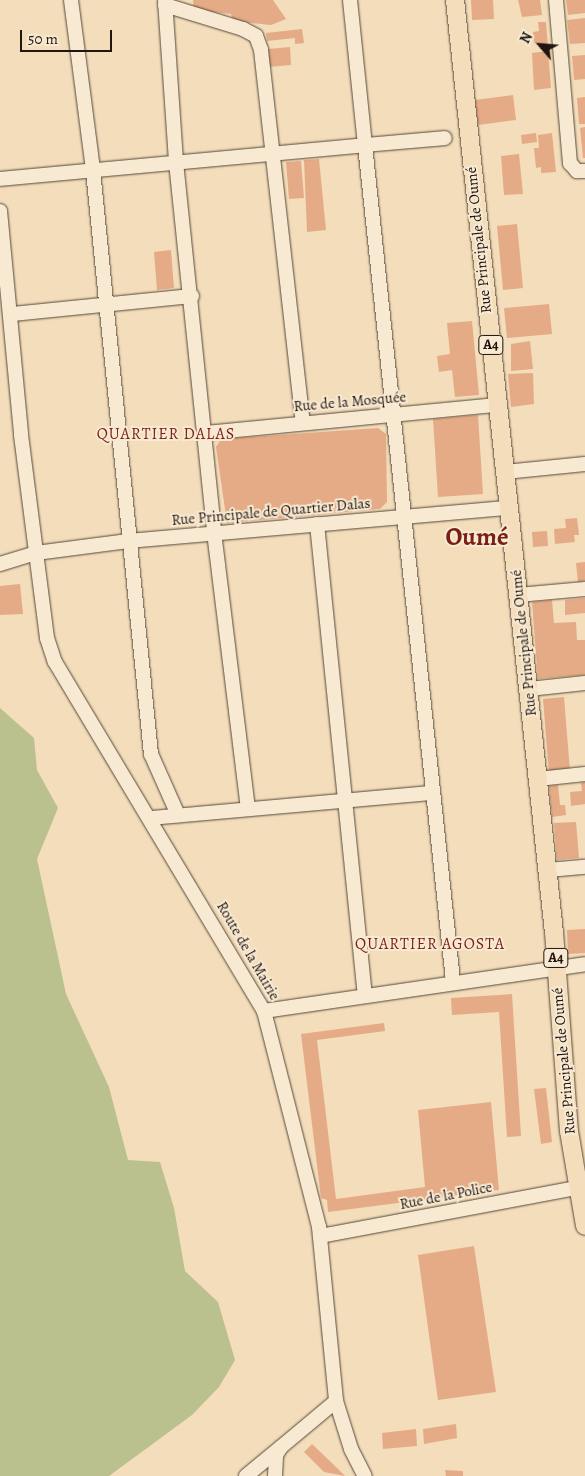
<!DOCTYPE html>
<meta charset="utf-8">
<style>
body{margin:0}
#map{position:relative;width:585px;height:1476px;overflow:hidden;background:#f3ddba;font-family:Alegreya,serif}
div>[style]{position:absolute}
.green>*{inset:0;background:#bbc08f}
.building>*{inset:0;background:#e5ab86}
.roads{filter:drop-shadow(0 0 1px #56473a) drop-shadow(0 0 1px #56473a)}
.minor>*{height:14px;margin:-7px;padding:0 7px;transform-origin:7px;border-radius:7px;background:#f7e9d2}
.major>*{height:18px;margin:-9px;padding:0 9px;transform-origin:9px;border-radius:9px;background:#f3ddba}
span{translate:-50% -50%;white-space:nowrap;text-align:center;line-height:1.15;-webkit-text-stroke:4px #f7e9d2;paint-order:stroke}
.shield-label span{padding:1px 4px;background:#f7e9d2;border:1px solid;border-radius:4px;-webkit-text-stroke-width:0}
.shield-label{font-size:14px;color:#21150f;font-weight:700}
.street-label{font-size:15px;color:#21150f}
.neighbourhood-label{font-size:16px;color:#7a1f14;letter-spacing:1px}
.town-label{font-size:25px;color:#7a1f14;font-weight:700}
.north{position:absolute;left:515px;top:20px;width:50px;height:50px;-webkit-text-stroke:4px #f7e9d2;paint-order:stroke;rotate:297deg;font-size:14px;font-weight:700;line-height:20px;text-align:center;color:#21150f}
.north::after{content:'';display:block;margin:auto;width:18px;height:22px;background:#21150f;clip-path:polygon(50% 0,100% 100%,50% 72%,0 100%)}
.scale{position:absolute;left:20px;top:30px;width:92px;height:22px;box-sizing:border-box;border:2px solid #21150f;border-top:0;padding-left:6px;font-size:15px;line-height:18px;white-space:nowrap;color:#21150f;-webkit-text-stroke:4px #f7e9d2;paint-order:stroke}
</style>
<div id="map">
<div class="green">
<i style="clip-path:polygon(0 708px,34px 738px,37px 770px,58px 808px,37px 859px,66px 994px,109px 1087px,128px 1160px,160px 1162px,174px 1208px,185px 1271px,218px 1302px,235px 1360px,219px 1387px,192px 1415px,109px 1476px,0 1476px)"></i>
</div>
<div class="building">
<i style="clip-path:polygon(193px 0,273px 0,286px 19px,271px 25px,233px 21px,231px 14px,194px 10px)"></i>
<i style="clip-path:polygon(471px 0,493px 0,494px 19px,472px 20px)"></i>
<i style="clip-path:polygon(518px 0,540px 0,542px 15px,522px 17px)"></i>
<i style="clip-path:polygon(566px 0,585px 0,585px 13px,568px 15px)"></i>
<i style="clip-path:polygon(585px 18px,585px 43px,570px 44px,567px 20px)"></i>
<i style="clip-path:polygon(538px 22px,546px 22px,548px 48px,540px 49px,539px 43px,534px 43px,533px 32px,539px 31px)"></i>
<i style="clip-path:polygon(302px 29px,304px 43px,295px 44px,295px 38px,267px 41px,266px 33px)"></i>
<i style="clip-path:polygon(290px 47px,291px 65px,269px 67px,268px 49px)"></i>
<i style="clip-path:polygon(548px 51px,551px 88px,534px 90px,532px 53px)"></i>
<i style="clip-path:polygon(585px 55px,585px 79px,574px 80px,572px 56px)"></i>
<i style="clip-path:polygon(513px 95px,516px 120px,478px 125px,475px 100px)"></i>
<i style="clip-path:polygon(585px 97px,585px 124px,579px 124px,577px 98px)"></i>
<i style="clip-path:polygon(585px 127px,585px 158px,583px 158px,580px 128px)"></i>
<i style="clip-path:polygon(536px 133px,537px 142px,522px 144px,521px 135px)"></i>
<i style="clip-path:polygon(552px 133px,556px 172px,541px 173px,541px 167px,536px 168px,534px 148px,539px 148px,538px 135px)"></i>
<i style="clip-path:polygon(519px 154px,523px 194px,504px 195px,501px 156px)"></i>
<i style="clip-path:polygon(319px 159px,326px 230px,307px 232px,304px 160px)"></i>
<i style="clip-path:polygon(301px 161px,304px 198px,289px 199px,286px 162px)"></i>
<i style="clip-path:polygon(517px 224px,523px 288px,503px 290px,497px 226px)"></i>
<i style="clip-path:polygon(171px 250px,174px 288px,157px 290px,154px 252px)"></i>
<i style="clip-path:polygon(549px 304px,552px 334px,507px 338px,504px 308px)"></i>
<i style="clip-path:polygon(472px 321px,479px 395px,455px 397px,452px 370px,439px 372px,437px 356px,450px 354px,447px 323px)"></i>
<i style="clip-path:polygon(530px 341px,533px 369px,511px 371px,511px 344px)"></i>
<i style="clip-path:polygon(533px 373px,534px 404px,511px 407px,508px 374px)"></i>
<i style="clip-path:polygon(478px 415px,483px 494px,438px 497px,433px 419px)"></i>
<i style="clip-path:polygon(378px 428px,386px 434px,387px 502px,380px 509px,227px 523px,216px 447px,221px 439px)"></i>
<i style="clip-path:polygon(577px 518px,579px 535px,574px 535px,575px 542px,555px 544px,554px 529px,566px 528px,565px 519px)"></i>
<i style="clip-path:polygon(547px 531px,548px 546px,533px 547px,532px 532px)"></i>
<i style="clip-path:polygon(585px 562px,585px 581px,578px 582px,576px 563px)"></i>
<i style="clip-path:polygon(20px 584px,23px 614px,0 615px,0 586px)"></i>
<i style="clip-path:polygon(585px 598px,585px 613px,565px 615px,565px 600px)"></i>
<i style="clip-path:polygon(552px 600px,554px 623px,576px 622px,577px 640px,585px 640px,585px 675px,538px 679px,532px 602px)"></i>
<i style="clip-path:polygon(564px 697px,570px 771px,549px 773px,543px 699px)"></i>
<i style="clip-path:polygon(585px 782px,585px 804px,571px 806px,570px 792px,582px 791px,581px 783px)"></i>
<i style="clip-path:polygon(558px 785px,560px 805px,565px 805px,566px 815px,552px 817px,549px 786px)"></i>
<i style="clip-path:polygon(576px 822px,579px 858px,557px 860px,554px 823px)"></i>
<i style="clip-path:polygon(585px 929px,585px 953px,568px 954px,567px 930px)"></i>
<i style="clip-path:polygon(512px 994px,521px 1136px,507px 1137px,499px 1012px,452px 1015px,451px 998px)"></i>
<i style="clip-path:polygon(384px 1023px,385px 1031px,317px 1040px,336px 1199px,425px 1187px,418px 1110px,491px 1102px,499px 1190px,328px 1212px,327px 1200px,321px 1198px,301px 1034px)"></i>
<i style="clip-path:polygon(546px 1088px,552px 1142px,541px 1144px,534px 1089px)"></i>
<i style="clip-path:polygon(474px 1246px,496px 1392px,438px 1400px,418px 1255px)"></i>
<i style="clip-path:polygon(456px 1424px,457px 1438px,424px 1444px,423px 1429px)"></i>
<i style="clip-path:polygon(416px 1429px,417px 1446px,383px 1449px,382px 1433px)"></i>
<i style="clip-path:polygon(312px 1444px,333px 1464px,345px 1476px,324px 1472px,304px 1452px)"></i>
<i style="clip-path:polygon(445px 1470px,463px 1471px,463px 1476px,446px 1476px)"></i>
</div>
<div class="roads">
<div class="minor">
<i style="left:71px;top:0;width:171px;rotate:82.6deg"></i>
<i style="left:93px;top:170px;width:587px;rotate:84.33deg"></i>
<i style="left:151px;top:754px;width:67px;rotate:66.1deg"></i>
<i style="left:165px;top:0;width:162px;rotate:86.1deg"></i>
<i style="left:176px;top:162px;width:372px;rotate:84.1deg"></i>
<i style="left:214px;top:532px;width:277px;rotate:83deg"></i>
<i style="left:350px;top:0;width:146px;rotate:84.1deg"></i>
<i style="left:365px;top:145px;width:80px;rotate:-5deg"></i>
<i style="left:556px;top:0;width:164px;rotate:85.1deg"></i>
<i style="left:570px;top:163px;width:11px;rotate:49deg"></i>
<i style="left:577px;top:171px;width:8px"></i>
<i style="left:165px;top:5px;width:82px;rotate:17.1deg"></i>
<i style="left:243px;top:29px;width:15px;rotate:28deg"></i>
<i style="left:256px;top:36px;width:15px;rotate:70deg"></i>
<i style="left:261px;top:50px;width:374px;rotate:83.6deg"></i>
<i style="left:0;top:179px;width:367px;rotate:-5.3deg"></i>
<i style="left:365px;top:145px;width:841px;rotate:83.99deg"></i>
<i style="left:0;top:211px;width:225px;rotate:84.6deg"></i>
<i style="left:21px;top:435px;width:205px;rotate:82.7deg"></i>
<i style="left:47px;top:638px;width:25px;rotate:72deg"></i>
<i style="left:55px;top:662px;width:407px;rotate:59.1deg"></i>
<i style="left:264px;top:1011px;width:223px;rotate:75.7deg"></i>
<i style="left:319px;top:1227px;width:175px;rotate:84.4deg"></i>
<i style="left:336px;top:1401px;width:50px;rotate:72.6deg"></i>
<i style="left:351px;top:1449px;width:30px;rotate:63deg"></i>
<i style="left:12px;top:314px;width:181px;rotate:-5.7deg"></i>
<i style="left:205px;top:433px;width:294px;rotate:-5.5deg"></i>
<i style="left:505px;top:472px;width:80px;rotate:-5.7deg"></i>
<i style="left:317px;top:524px;width:471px;rotate:84.2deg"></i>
<i style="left:0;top:564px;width:38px;rotate:-17deg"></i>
<i style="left:36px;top:553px;width:93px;rotate:-7.4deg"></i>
<i style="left:128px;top:541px;width:382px;rotate:-5deg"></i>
<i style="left:518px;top:595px;width:67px;rotate:-5.1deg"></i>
<i style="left:529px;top:689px;width:56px;rotate:-6.1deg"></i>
<i style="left:538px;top:779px;width:47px;rotate:-6.1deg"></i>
<i style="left:151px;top:818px;width:282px;rotate:-5.1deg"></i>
<i style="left:548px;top:870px;width:37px;rotate:-5deg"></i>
<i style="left:264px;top:1011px;width:324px;rotate:-8.3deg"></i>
<i style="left:320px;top:1236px;width:261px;rotate:-10.6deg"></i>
<i style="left:246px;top:1476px;width:44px;rotate:-39.5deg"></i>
<i style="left:275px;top:1476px;width:21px;rotate:-87deg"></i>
<i style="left:276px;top:1455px;width:9px;rotate:-58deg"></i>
<i style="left:281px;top:1447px;width:72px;rotate:-39.9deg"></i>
</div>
<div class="major">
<i style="left:455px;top:0;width:937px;rotate:83.94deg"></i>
<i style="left:554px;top:932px;width:200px;rotate:85.7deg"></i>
<i style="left:569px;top:1131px;width:96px;rotate:80.4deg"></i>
</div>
</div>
<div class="shield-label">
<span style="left:491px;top:345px">A4</span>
<span style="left:556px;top:958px">A4</span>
</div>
<div class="street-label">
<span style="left:479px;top:240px;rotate:-96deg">Rue Principale de Oumé</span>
<span style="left:350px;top:402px;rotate:-5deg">Rue de la Mosquée</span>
<span style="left:271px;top:512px;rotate:-5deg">Rue Principale de Quartier Dalas</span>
<span style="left:524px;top:643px;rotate:-96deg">Rue Principale de Oumé</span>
<span style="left:248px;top:951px;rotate:60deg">Route de la Mairie</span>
<span style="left:564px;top:1061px;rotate:-95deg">Rue Principale de Oumé</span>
<span style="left:446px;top:1196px;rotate:-11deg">Rue de la Police</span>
</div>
<div class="neighbourhood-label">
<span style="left:166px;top:434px">QUARTIER DALAS</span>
<span style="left:430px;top:944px">QUARTIER AGOSTA</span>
</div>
<div class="town-label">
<span style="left:477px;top:537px">Oumé</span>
</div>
<div class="north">N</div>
<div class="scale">50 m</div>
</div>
